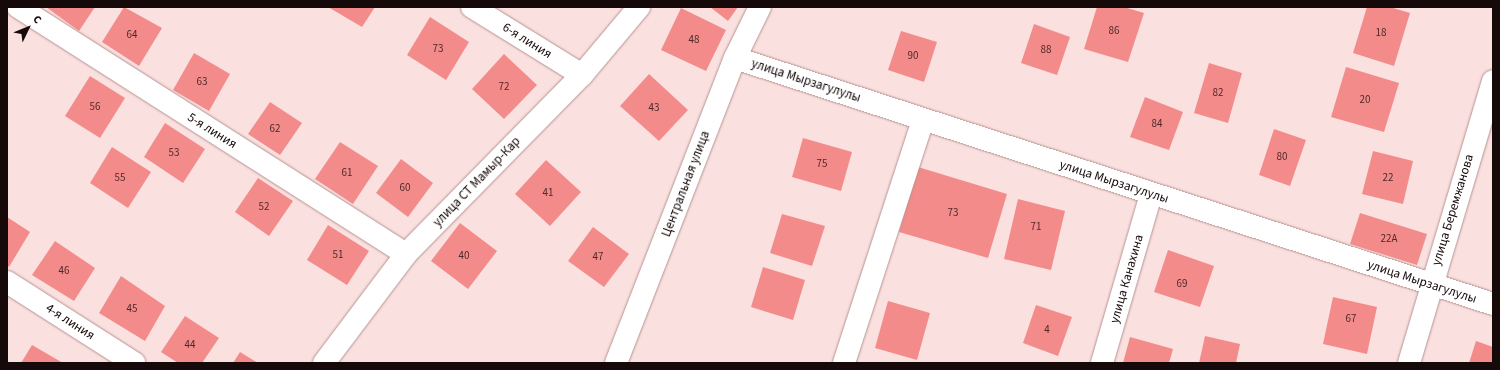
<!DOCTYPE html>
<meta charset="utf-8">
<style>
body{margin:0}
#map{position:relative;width:1500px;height:370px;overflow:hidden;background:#fae1e0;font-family:"Source Sans 3",sans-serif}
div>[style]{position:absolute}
.building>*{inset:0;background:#f48b8b}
.roads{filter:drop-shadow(0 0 1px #b89291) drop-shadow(0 0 1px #b89291)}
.minor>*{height:22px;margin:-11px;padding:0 11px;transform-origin:11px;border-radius:11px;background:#fff}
span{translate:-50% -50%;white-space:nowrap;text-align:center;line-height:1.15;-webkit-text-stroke:4px #fff;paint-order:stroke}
.number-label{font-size:11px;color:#4d2a2a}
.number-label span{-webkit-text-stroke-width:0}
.street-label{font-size:13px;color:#150909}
.frame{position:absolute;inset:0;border:8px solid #150909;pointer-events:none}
.north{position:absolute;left:8px;top:8px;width:40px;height:40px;-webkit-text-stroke:3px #fff;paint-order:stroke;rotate:47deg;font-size:11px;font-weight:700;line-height:16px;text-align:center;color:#150909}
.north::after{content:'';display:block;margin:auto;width:14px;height:18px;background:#150909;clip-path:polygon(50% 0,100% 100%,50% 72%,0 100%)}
</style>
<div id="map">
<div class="building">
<i style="clip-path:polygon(46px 7px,95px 7px,79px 31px)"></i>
<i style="clip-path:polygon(124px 7px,162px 28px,139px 66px,102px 42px)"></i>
<i style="clip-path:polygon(328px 7px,375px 7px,362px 27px)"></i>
<i style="clip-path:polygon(710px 7px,738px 7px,728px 21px)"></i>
<i style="clip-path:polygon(1097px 7px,1124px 7px,1144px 13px,1128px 62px,1084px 49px)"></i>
<i style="clip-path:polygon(1367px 7px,1390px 7px,1410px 13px,1394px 66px,1353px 53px)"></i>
<i style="clip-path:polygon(681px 8px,726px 30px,706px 71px,661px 50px)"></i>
<i style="clip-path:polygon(430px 17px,469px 42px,446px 80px,407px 55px)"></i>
<i style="clip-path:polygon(1034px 24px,1070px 37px,1057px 75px,1021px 63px)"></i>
<i style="clip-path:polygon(901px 31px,937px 42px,924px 82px,888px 70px)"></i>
<i style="clip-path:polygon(194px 53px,230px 74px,209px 111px,173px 90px)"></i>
<i style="clip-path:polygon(504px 54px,537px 85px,504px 119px,472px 89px)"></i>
<i style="clip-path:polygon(1209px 63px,1242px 73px,1228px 123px,1194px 113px)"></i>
<i style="clip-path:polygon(1346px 67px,1399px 83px,1384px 132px,1331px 117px)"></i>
<i style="clip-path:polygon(649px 74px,688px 110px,659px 141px,620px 106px)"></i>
<i style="clip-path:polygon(90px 76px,125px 98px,100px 138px,65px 116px)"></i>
<i style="clip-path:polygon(1145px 97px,1183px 112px,1169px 150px,1130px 137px)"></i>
<i style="clip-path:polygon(270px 102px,302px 123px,280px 155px,248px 134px)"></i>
<i style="clip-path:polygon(165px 123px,205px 149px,183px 183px,144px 157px)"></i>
<i style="clip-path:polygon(1274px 129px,1306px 140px,1290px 186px,1259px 175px)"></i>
<i style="clip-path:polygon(803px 138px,852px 152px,841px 191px,792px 177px)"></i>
<i style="clip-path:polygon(340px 142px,378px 166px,353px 204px,315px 179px)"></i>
<i style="clip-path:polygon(112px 147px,151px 172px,128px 208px,90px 183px)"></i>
<i style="clip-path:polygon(1373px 151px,1413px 161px,1403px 204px,1362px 194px)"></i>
<i style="clip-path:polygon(401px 159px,433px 183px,408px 217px,376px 193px)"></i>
<i style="clip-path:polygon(546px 160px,581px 192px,550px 226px,515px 194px)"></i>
<i style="clip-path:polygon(918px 167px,1007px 194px,988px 258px,899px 232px)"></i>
<i style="clip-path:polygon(258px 178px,293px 201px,269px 236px,235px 212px)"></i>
<i style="clip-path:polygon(1018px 199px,1065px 211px,1051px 270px,1004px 259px)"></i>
<i style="clip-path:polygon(1360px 213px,1427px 234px,1417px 265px,1350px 244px)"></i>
<i style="clip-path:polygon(782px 214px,825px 226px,812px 266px,770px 253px)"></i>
<i style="clip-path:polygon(7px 217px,30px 232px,9px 267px,7px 265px)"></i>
<i style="clip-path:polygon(460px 223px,497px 251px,468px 289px,431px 261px)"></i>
<i style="clip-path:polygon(328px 225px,369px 251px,347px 285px,307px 260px)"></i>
<i style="clip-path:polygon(593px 227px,629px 254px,604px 287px,568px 261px)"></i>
<i style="clip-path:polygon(55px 241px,95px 268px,74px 301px,32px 275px)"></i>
<i style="clip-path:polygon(1168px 250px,1214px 266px,1200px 307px,1154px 292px)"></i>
<i style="clip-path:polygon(763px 267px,805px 280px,793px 320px,751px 307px)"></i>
<i style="clip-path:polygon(121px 276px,165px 306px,145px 341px,99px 313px)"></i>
<i style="clip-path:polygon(1333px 297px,1377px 307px,1367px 354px,1323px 344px)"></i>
<i style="clip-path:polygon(888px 301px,930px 313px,917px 360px,875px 348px)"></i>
<i style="clip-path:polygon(1036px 305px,1072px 317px,1058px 356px,1023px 343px)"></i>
<i style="clip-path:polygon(185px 316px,219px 338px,202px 363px,178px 363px,161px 352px)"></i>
<i style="clip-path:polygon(1205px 336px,1240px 344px,1236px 363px,1199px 363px)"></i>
<i style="clip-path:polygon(1130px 337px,1173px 349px,1169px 363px,1123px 363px)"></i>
<i style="clip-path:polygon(1476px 341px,1493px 347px,1493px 363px,1469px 363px)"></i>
<i style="clip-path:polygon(32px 345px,63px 363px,21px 363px)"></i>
<i style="clip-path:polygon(240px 352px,258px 363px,233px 363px)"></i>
</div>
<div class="roads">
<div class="minor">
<i style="left:18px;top:7px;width:460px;rotate:32.5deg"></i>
<i style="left:472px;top:7px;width:129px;rotate:31.7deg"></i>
<i style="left:735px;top:58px;width:797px;rotate:17.98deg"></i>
<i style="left:7px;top:282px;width:151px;rotate:32.5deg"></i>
<i style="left:324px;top:363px;width:136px;rotate:-53deg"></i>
<i style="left:406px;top:254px;width:251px;rotate:-45.5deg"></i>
<i style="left:582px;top:75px;width:89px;rotate:-50deg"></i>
<i style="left:616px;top:363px;width:327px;rotate:-68.7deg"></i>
<i style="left:735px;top:58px;width:57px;rotate:-63.9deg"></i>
<i style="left:844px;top:363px;width:256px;rotate:-72deg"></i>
<i style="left:1102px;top:363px;width:176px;rotate:-73.8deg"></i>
<i style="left:1409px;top:363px;width:294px;rotate:-73.4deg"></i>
</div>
</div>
<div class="number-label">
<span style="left:1114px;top:31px">86</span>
<span style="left:1381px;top:33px">18</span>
<span style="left:132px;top:35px">64</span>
<span style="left:694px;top:40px">48</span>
<span style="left:438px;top:49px">73</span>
<span style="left:1046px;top:50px">88</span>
<span style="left:913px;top:56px">90</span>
<span style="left:202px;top:82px">63</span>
<span style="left:504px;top:87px">72</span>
<span style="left:1218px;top:93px">82</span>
<span style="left:1365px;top:100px">20</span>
<span style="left:95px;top:107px">56</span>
<span style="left:654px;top:108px">43</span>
<span style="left:1157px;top:124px">84</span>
<span style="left:275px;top:129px">62</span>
<span style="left:174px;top:153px">53</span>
<span style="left:1282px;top:157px">80</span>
<span style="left:822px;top:164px">75</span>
<span style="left:347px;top:173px">61</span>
<span style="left:120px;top:178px">55</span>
<span style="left:1388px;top:178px">22</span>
<span style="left:405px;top:188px">60</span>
<span style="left:548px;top:193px">41</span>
<span style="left:264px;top:207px">52</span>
<span style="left:953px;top:213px">73</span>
<span style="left:1036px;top:227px">71</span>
<span style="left:1389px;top:239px">22А</span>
<span style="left:338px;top:255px">51</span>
<span style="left:464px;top:256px">40</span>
<span style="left:598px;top:257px">47</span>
<span style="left:64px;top:271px">46</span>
<span style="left:1182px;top:284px">69</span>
<span style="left:132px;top:309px">45</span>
<span style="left:1351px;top:319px">67</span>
<span style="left:1047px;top:330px">4</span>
<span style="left:190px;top:345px">44</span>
</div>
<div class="street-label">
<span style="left:527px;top:41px;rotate:32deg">6-я линия</span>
<span style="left:806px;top:81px;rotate:18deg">улица Мырзагулулы</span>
<span style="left:212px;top:131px;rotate:32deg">5-я линия</span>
<span style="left:477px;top:182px;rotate:-46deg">улица СТ Мамыр-Кар</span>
<span style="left:1114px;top:182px;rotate:18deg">улица Мырзагулулы</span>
<span style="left:686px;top:184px;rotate:-69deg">Центральная улица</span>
<span style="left:1453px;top:210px;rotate:-73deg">улица Беремжанова</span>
<span style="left:1127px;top:279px;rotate:-74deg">улица Канахина</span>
<span style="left:1422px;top:282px;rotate:18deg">улица Мырзагулулы</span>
<span style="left:70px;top:322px;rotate:33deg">4-я линия</span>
</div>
<div class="frame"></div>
<div class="north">С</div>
</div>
